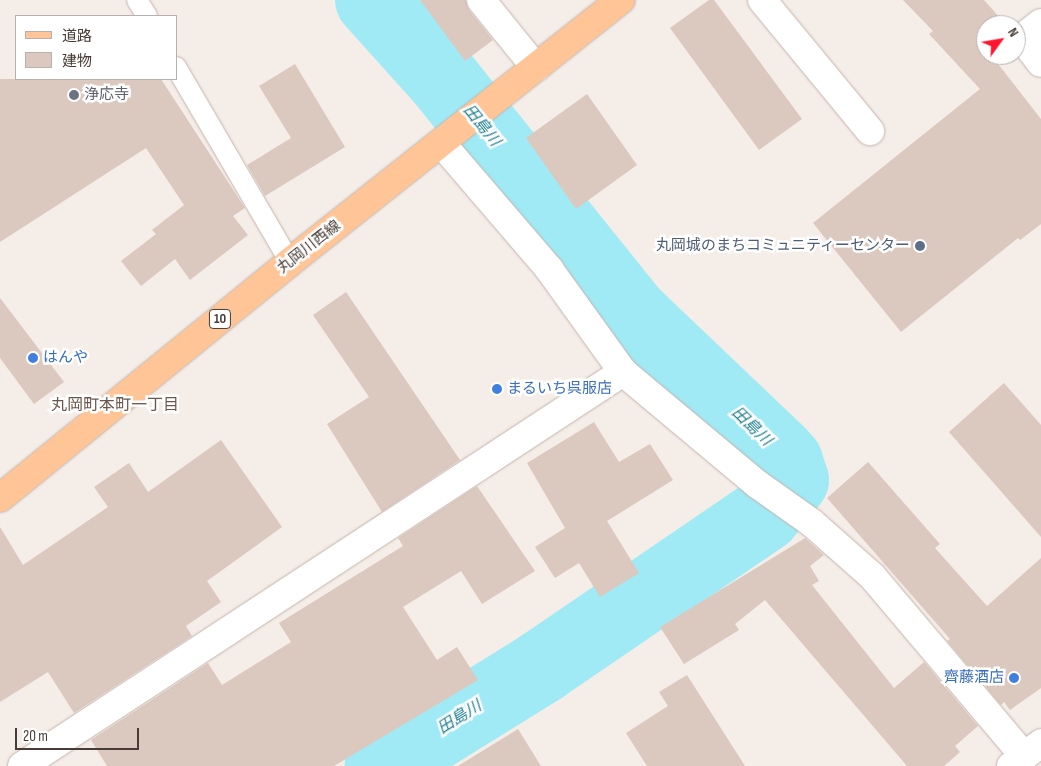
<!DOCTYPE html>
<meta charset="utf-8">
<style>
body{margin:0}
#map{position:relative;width:1041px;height:766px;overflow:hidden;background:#f5ede8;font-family:"Sofia Sans Condensed","Noto Sans JP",sans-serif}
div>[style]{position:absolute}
.river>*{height:74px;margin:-37px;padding:0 37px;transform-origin:37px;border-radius:37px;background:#a0eaf6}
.building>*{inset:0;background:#dbc8bf}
.roads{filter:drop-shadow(0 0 1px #c4b5ac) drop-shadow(0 0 1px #c4b5ac)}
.service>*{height:20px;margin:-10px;padding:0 10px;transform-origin:10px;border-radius:10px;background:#fff}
.minor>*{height:28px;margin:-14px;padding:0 14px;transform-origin:14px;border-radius:14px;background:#fff}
.tertiary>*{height:28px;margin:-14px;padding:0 14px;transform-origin:14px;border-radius:14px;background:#fff}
.primary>*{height:28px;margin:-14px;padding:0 14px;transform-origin:14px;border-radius:14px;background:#ffc597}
.dots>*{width:14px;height:14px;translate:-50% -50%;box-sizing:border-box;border:2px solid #fff;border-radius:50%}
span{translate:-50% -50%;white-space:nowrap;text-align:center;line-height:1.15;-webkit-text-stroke:5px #fff;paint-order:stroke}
.shield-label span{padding:1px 4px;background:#fff;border:1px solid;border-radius:4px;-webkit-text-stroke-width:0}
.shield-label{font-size:14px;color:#493c36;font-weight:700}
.worship-label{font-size:15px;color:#5b616d}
.left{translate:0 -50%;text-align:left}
.service-label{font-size:15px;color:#4e5e75}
.right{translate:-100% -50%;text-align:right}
.street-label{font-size:15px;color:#493c36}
.shop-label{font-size:15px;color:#366cbe}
.water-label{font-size:16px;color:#218193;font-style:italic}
.neighbourhood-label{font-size:16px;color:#6d574c}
.legend{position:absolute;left:15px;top:15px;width:162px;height:65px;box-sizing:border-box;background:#fff;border:1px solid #b6b1af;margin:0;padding:6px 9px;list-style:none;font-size:15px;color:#493c36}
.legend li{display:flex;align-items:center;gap:10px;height:25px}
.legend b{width:25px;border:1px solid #b6b1af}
.north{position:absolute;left:976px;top:15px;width:50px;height:50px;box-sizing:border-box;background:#fff;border:1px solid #b6b1af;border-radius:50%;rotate:58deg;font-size:14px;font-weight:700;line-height:20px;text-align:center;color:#493c36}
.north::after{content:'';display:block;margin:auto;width:18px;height:22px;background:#ff1530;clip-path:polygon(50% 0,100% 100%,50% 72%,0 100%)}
.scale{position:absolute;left:15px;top:728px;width:124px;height:22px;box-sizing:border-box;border:2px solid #493c36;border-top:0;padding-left:6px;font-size:15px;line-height:18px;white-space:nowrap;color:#493c36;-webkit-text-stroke:4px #fff;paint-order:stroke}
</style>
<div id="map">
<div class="river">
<i style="left:372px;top:0;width:106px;rotate:48.1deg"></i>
<i style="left:443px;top:79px;width:303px;rotate:51.2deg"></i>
<i style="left:633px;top:315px;width:200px;rotate:43.6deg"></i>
<i style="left:778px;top:453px;width:12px;rotate:48deg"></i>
<i style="left:786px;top:462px;width:19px;rotate:72deg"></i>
<i style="left:792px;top:480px;width:45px;rotate:128.7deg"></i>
<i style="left:764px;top:515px;width:268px;rotate:145.7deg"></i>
<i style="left:543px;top:666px;width:190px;rotate:148.2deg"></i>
</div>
<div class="building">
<i style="clip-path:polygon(420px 0,466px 0,469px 10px,493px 40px,465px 61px)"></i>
<i style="clip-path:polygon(709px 0,714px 0,802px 119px,759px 150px,670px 28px)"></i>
<i style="clip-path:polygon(903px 0,984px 0,1001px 19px,994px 25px,986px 25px,986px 33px,979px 40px,986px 49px,986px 55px,991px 55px,1041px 119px,1041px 224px,1020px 240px,1018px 238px,901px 332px,813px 223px,980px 89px,929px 34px,933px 31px)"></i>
<i style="clip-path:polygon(295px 64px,345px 147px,265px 196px,247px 165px,291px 138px,259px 86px)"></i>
<i style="clip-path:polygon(0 79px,161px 79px,245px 208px,233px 216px,248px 235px,190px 280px,175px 259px,141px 286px,121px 261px,156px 234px,152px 230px,184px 205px,146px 148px,0 242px)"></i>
<i style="clip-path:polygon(587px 94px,637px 165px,576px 209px,526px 138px)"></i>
<i style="clip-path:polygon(346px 292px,460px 460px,382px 512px,327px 424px,369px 397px,313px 315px)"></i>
<i style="clip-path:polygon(0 298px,64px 382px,34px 404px,0 358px)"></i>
<i style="clip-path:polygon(1004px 383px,1041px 425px,1041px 537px,949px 432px)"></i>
<i style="clip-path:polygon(594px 422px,619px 462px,650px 444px,673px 480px,607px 521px,639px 573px,600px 597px,579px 563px,555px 578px,535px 547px,565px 528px,527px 463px)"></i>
<i style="clip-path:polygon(221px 440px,282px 527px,207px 581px,221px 602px,186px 626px,192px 636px,74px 713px,48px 672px,0 702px,0 527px,23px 565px,108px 507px,94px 487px,129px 463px,148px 492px)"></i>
<i style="clip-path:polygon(868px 462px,940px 544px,935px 548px,987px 606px,1041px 558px,1041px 688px,1010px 710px,1004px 702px,1001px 705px,947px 641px,950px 639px,827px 498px)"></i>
<i style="clip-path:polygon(477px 486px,535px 571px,482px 604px,461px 571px,403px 607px,437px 660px,457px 647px,478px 680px,334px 766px,107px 766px,91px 740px,208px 663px,222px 685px,291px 642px,279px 623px,403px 546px,398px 538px)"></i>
<i style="clip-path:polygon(805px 538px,824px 555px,810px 566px,819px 581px,812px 585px,894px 688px,924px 662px,978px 726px,955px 746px,960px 752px,944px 766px,907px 766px,765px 600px,735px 624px,739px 630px,684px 664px,660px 627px)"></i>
<i style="clip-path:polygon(687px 675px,745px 766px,647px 766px,626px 733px,668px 706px,659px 692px)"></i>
<i style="clip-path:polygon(518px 729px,541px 766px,458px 766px)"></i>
</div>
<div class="roads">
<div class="service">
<i style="left:137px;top:0;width:19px;rotate:58deg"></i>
<i style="left:176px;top:67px;width:226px;rotate:59.7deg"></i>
</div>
<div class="minor">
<i style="left:481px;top:0;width:87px;rotate:51deg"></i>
<i style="left:762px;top:0;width:170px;rotate:50.5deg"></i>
<i style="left:1041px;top:23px;width:24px;rotate:142deg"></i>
<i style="left:1022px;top:38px;width:31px;rotate:53deg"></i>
<i style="left:442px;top:144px;width:165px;rotate:49.4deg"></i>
<i style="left:549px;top:269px;width:127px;rotate:54.3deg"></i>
<i style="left:623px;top:372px;width:175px;rotate:39.9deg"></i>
<i style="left:757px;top:484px;width:67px;rotate:35.3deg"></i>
<i style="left:812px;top:523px;width:80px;rotate:41.5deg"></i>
<i style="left:872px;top:576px;width:236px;rotate:49.8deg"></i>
<i style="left:22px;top:766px;width:719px;rotate:-33.25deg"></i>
</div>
<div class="tertiary">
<i style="left:1011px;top:766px;width:38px;rotate:-37deg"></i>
</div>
<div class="primary">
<i style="left:0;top:498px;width:374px;rotate:-39.1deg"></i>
<i style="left:290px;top:262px;width:422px;rotate:-38.4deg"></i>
</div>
</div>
<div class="dots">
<i style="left:74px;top:95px;background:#6b7280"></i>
<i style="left:920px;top:246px;background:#5c6f8a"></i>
<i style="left:33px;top:358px;background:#3f7fe0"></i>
<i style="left:497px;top:389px;background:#3f7fe0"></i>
<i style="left:1014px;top:678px;background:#3f7fe0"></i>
</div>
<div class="shield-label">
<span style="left:220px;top:319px">10</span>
</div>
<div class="worship-label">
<span class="left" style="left:84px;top:95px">浄応寺</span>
</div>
<div class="service-label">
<span class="right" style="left:910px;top:246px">丸岡城のまちコミュニティーセンター</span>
</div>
<div class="street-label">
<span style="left:309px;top:247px;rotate:-38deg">丸岡川西線</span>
</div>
<div class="shop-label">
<span class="left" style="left:43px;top:358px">はんや</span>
<span class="left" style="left:507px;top:389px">まるいち呉服店</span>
<span class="right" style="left:1004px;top:678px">齊藤酒店</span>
</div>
<div class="water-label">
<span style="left:481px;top:126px;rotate:51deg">田島川</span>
<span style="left:751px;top:427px;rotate:44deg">田島川</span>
<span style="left:460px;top:718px;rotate:-32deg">田島川</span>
</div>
<div class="neighbourhood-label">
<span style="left:115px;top:406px">丸岡町本町一丁目</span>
</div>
<ul class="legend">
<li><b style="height:6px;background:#ffc597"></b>道路</li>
<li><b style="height:14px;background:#dbc8bf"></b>建物</li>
</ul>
<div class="north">N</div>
<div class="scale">20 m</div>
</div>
